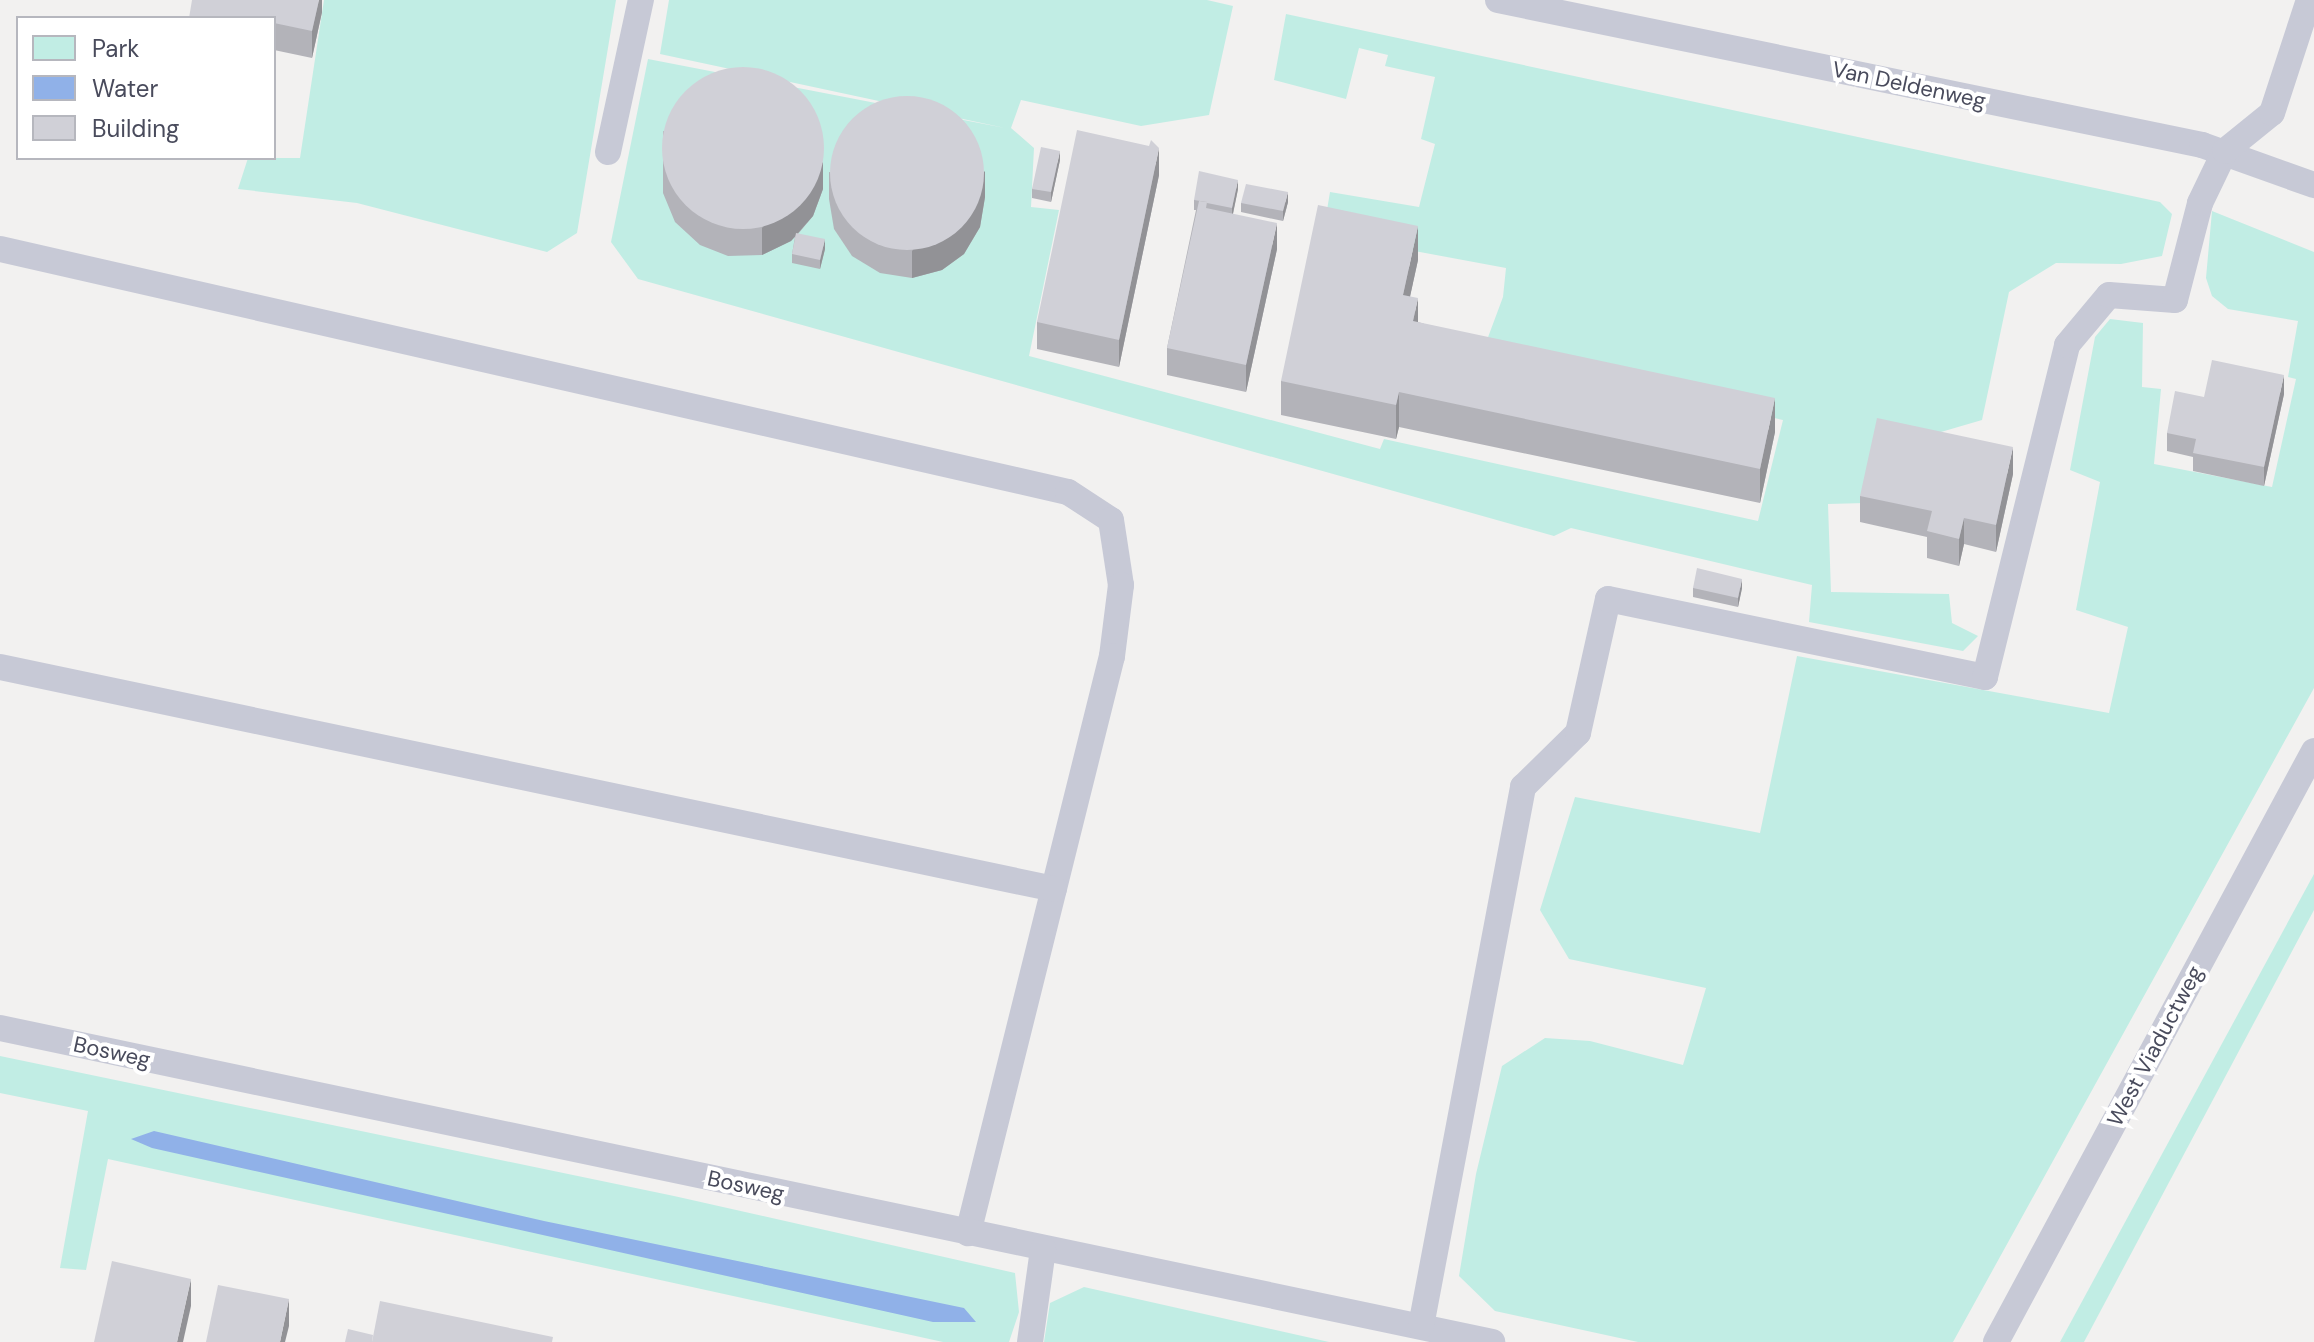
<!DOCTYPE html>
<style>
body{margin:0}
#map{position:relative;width:2314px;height:1342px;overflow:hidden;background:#f2f1f0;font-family:"DM Sans",sans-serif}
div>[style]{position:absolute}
.green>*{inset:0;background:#c1ede4}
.water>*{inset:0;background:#90b1e8}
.lane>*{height:26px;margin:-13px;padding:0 13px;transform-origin:13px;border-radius:13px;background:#c7c9d6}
.wall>*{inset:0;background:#b3b3b9}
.shaded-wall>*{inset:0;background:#929296}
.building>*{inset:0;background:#d0d0d7}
.round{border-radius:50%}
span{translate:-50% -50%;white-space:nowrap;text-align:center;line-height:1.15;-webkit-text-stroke:8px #fff;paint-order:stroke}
.street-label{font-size:22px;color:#494b5c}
.legend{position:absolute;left:16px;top:16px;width:260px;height:144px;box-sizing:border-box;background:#fff;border:2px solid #b6b7be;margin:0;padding:10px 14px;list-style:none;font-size:24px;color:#494b5c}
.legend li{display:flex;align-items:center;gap:16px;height:40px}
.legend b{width:40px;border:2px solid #b6b7be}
</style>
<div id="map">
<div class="green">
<i style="clip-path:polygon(324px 0,616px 0,577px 233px,547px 252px,357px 203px,238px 189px,248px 158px,300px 158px)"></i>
<i style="clip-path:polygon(669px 0,1207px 0,1233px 6px,1209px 115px,1141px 126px,1021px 100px,1011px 128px,1034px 148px,1031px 207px,1059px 210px,1029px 356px,1380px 449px,1384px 439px,1758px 521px,1783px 420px,1481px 356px,1503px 297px,1506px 268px,1323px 234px,1330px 192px,1419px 207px,1435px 144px,1421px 139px,1435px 77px,1385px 66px,1388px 55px,1359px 48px,1346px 99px,1274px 80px,1286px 14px,2160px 202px,2172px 214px,2162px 256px,2121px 264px,2056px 263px,2009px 292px,1982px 420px,1917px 439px,1865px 503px,1828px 504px,1831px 592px,1949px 594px,1952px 623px,1978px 636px,1963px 651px,1809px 622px,1812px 585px,1571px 528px,1554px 536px,638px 279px,611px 242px,648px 59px,1005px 128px,660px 54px)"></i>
<i style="clip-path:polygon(2212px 211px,2314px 252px,2314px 688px,1953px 1342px,1638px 1342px,1495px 1311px,1459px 1276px,1476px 1174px,1502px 1066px,1545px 1038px,1590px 1041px,1683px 1065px,1706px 988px,1569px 959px,1540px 910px,1575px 797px,1760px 833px,1797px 656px,2109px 713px,2128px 627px,2076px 610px,2100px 482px,2070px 470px,2095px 337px,2110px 319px,2143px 323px,2142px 387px,2161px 389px,2154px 464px,2272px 487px,2296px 379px,2288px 377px,2298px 321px,2228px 309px,2212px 296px,2206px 278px)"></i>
<i style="clip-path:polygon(2314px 874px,2314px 910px,2084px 1342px,2060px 1342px)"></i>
<i style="clip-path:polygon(0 1056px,674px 1196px,1015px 1273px,1019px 1312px,1009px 1342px,943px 1342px,108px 1159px,86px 1270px,60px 1268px,88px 1111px,0 1093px)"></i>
<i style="clip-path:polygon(1084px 1287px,1329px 1342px,1044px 1342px,1050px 1303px)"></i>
</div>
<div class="water">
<i style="clip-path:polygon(154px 1131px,544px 1221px,964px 1308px,976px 1322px,933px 1322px,152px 1148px,131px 1139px)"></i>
</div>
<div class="lane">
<i style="left:1498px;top:0;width:719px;rotate:11.64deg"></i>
<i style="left:2202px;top:145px;width:119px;rotate:19.7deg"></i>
<i style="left:608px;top:152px;width:156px;rotate:-77.8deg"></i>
<i style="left:0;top:249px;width:1095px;rotate:12.82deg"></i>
<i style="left:1068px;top:492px;width:51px;rotate:33.1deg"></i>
<i style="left:1111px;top:520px;width:66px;rotate:81.3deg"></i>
<i style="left:1121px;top:585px;width:72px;rotate:97.2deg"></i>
<i style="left:1112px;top:656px;width:595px;rotate:104.01deg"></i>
<i style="left:0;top:667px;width:1077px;rotate:11.89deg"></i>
<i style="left:0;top:1028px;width:1525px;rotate:11.88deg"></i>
<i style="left:1421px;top:1326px;width:549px;rotate:-79.28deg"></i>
<i style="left:1523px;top:787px;width:77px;rotate:-44.5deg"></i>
<i style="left:1578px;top:733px;width:137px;rotate:-77.4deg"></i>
<i style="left:1608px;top:599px;width:385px;rotate:11.7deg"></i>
<i style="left:1985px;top:677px;width:342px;rotate:-76.1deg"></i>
<i style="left:2067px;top:345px;width:65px;rotate:-50deg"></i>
<i style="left:2109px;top:295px;width:66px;rotate:4.3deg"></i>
<i style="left:2175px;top:300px;width:100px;rotate:-75.5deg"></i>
<i style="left:2200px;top:203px;width:58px;rotate:-64.3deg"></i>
<i style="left:2225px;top:151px;width:60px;rotate:-39deg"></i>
<i style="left:2272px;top:113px;width:119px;rotate:-71.9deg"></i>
<i style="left:1030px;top:1342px;width:94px;rotate:-82deg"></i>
<i style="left:1996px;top:1342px;width:671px;rotate:-61.72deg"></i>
</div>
<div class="wall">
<i style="clip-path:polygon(322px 0,322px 12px,312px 58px,274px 50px,274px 18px)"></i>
<i style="clip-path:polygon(663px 131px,823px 189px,813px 216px,798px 234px,825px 249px,820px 269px,792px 263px,792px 254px,795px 237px,791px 241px,762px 255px,728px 256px,700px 245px,675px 222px,663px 193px)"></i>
<i style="clip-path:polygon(1149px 146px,1159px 175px,1119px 367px,1037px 349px,1037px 322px)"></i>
<i style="clip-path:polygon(1060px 160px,1051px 202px,1032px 198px,1032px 189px)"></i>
<i style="clip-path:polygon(829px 172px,985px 197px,980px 227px,964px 254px,942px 270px,912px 278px,880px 273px,852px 256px,834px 229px,829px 199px)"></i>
<i style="clip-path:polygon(1238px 189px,1233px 214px,1277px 249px,1246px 392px,1167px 375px,1167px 348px,1196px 210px,1194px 210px,1194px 200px)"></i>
<i style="clip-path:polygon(1288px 202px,1283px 221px,1241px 212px,1241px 203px)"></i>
<i style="clip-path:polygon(1418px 260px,1410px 296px,1418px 322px,1775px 432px,1760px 503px,1399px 427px,1396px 439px,1281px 415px,1281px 381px)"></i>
<i style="clip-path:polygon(2284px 394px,2264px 486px,2193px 471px,2193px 457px,2167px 451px,2167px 433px,2204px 397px)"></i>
<i style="clip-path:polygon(2013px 474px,1996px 552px,1964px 544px,1959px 566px,1927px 558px,1927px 537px,1860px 522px,1860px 496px)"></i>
<i style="clip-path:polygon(1693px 588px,1742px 588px,1738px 607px,1693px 597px)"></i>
</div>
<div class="shaded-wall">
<i style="clip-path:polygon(319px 0,322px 0,322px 12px,312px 58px,312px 31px)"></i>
<i style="clip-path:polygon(1159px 148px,1159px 175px,1119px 367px,1119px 340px)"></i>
<i style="clip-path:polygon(1060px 151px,1060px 160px,1051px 202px,1051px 192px)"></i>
<i style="clip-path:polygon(823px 162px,823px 189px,813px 216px,791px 241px,762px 255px,762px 228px)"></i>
<i style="clip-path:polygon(985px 171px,985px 197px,980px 227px,964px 254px,942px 270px,912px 278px,912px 251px)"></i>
<i style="clip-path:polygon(1238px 180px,1238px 189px,1232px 218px,1232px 208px)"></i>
<i style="clip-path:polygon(1288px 192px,1288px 202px,1283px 221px,1283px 211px)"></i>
<i style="clip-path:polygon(1277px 223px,1277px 249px,1246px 392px,1246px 365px)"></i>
<i style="clip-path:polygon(1418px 226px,1418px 260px,1403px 329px,1403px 295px)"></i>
<i style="clip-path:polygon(825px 239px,825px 249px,820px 269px,820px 260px)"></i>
<i style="clip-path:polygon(1418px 298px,1418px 332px,1413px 321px)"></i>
<i style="clip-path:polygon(2284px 375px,2284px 394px,2264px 486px,2264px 467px)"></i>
<i style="clip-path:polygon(1399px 392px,1399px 427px,1396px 439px,1396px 405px)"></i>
<i style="clip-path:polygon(1775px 398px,1775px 432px,1760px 503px,1760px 469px)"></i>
<i style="clip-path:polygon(2013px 447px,2013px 474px,1996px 552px,1996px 525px)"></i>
<i style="clip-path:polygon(1964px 518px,1964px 544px,1959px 566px,1959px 539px)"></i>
<i style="clip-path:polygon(1742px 579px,1742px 588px,1738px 607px,1738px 598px)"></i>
<i style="clip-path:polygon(191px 1279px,191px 1306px,183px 1342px,177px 1342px)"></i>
<i style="clip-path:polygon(289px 1299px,289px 1326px,285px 1342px,280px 1342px)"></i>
</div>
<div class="building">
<i style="clip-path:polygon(192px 0,319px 0,312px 31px,274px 23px,274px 18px,189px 18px)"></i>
<i class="round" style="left:662px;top:67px;width:162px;height:162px"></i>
<i class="round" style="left:830px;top:96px;width:154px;height:154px"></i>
<i style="clip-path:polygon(1077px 130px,1149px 146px,1151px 140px,1159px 148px,1119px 340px,1037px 322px)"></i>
<i style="clip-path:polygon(1041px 147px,1060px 151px,1051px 192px,1032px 189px)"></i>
<i style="clip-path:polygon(1199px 171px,1238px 180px,1232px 208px,1207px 203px,1207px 202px,1194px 200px)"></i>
<i style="clip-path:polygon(1246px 184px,1288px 192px,1283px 211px,1241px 203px)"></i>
<i style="clip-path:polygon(1199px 201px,1207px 202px,1206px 208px,1277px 223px,1246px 365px,1167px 348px)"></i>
<i style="clip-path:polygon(1318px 205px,1418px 226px,1403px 295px,1418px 298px,1413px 321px,1775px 398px,1760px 469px,1399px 392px,1396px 405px,1281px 381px)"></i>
<i style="clip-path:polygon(796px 233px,825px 239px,820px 260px,792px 254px)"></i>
<i style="clip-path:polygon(2212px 360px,2284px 375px,2264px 467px,2193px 453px,2196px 439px,2167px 433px,2175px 391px,2204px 397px)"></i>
<i style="clip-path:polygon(1877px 418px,2013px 447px,1996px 525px,1964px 518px,1959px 539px,1927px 531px,1932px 511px,1860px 496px)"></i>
<i style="clip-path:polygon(1697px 568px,1742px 579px,1738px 598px,1693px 588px)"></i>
<i style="clip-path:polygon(112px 1261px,191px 1279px,177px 1342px,94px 1342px)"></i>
<i style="clip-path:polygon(218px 1285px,289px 1299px,280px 1342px,206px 1342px)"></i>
<i style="clip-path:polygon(380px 1301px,553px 1337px,552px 1342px,372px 1342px)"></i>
<i style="clip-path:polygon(348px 1329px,373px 1335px,372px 1342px,345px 1342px)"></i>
</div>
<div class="street-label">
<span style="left:1909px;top:85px;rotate:12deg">Van Deldenweg</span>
<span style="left:2155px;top:1046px;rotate:-62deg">West Viaductweg</span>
<span style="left:112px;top:1052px;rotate:12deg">Bosweg</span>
<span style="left:746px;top:1186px;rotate:12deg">Bosweg</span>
</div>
<ul class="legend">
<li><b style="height:22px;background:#c1ede4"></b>Park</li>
<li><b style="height:22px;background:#90b1e8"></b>Water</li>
<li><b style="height:22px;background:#d0d0d7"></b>Building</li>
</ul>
</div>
